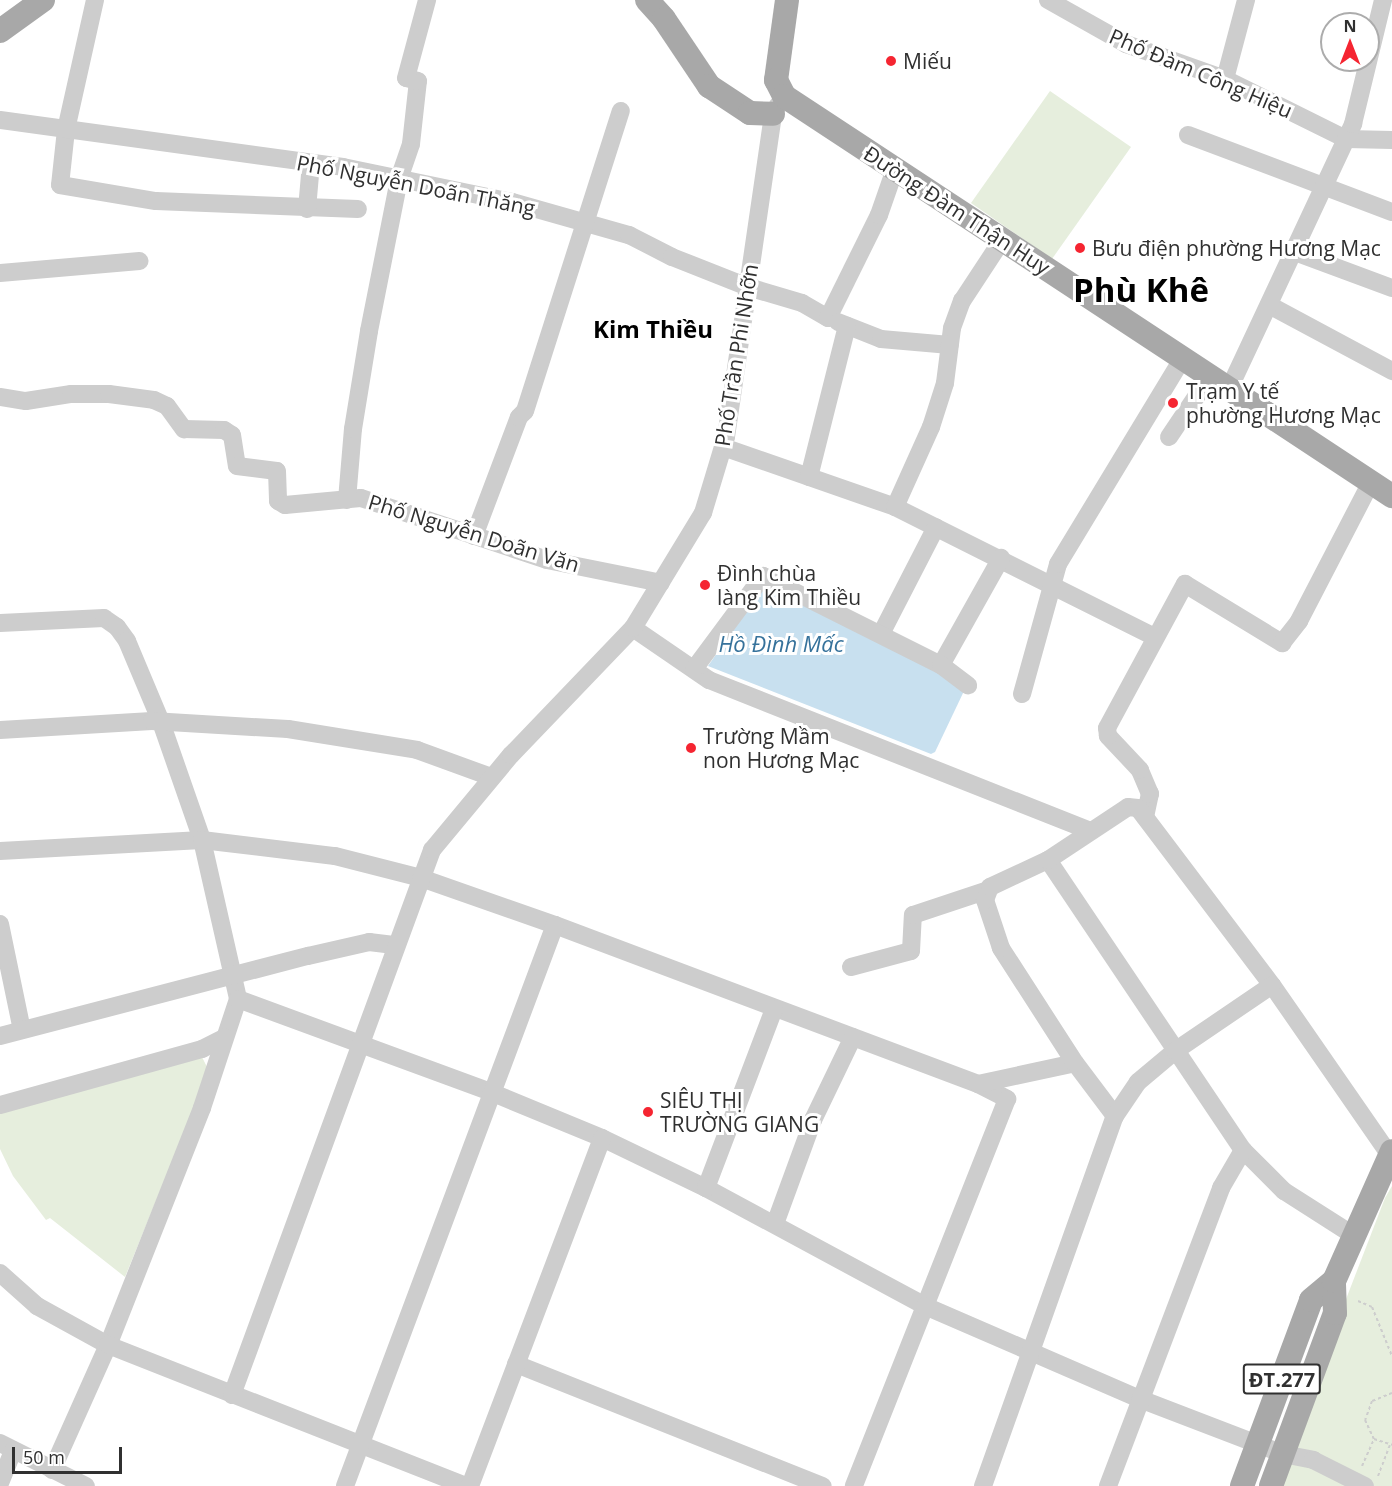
<!DOCTYPE html>
<meta charset="utf-8">
<style>
body{margin:0}
#map{position:relative;width:1392px;height:1486px;overflow:hidden;background:#fff;font-family:"Open Sans",sans-serif}
div>[style]{position:absolute}
.green>*{inset:0;background:#e6eedd}
.water>*{inset:0;background:#c8e0ef}
.path>*{height:2px;margin-top:-1px;transform-origin:0;background:repeating-linear-gradient(90deg,#cdcdcd 0 3px,transparent 0 6px)}
.minor>*{height:18px;margin:-9px;padding:0 9px;transform-origin:9px;border-radius:9px;background:#cdcdcd}
.major>*{height:24px;margin:-12px;padding:0 12px;transform-origin:12px;border-radius:12px;background:#a8a8a8}
.dots>*{width:16px;height:16px;translate:-50% -50%;box-sizing:border-box;border:3px solid #fff;border-radius:50%}
span{translate:-50% -50%;white-space:nowrap;text-align:center;line-height:1.15;-webkit-text-stroke:6px #fff;paint-order:stroke}
.shield-label span{padding:2px 4px;background:#fff;border:2px solid;border-radius:4px;-webkit-text-stroke-width:0}
.shield-label{font-size:20px;color:#303030;font-weight:700}
.poi-label{font-size:21px;color:#303030}
.left{translate:0 -50%;text-align:left}
.street-label{font-size:21px;color:#303030}
.water-label{font-size:22px;color:#36729b;font-style:italic}
.quarter-label{font-size:24px;color:#000;font-weight:700}
.town-label{font-size:33px;color:#000;font-weight:700}
.north{position:absolute;left:1320px;top:12px;width:60px;height:60px;box-sizing:border-box;background:#fff;border:2px solid #acacac;border-radius:50%;rotate:0deg;font-size:16px;font-weight:700;line-height:24px;text-align:center;color:#303030}
.north::after{content:'';display:block;margin:auto;width:21px;height:27px;background:#f52531;clip-path:polygon(50% 0,100% 100%,50% 72%,0 100%)}
.scale{position:absolute;left:12px;top:1447px;width:110px;height:27px;box-sizing:border-box;border:3px solid #303030;border-top:0;padding-left:8px;font-size:18px;line-height:21px;white-space:nowrap;color:#303030;-webkit-text-stroke:4px #fff;paint-order:stroke}
</style>
<div id="map">
<div class="green">
<i style="clip-path:polygon(1050px 91px,1131px 147px,1052px 259px,971px 203px)"></i>
<i style="clip-path:polygon(202px 1057px,208px 1069px,196px 1103px,125px 1277px,50px 1218px,46px 1220px,13px 1176px,0 1149px,0 1113px)"></i>
<i style="clip-path:polygon(1392px 1186px,1392px 1486px,1274px 1486px,1385px 1198px)"></i>
</div>
<div class="water">
<i style="clip-path:polygon(765px 584px,933px 667px,964px 691px,935px 752px,931px 754px,708px 666px)"></i>
</div>
<div class="path">
<i style="left:1358px;top:1301px;width:15px;rotate:23deg"></i>
<i style="left:1372px;top:1307px;width:53px;rotate:67.8deg"></i>
<i style="left:1392px;top:1393px;width:22px;rotate:158deg"></i>
<i style="left:1372px;top:1401px;width:20px;rotate:110deg"></i>
<i style="left:1365px;top:1420px;width:21px;rotate:65deg"></i>
<i style="left:1374px;top:1439px;width:19px;rotate:18deg"></i>
<i style="left:1362px;top:1466px;width:30px;rotate:-66deg"></i>
<i style="left:1378px;top:1476px;width:33px;rotate:-69deg"></i>
</div>
<div class="minor">
<i style="left:95px;top:0;width:133px;rotate:102.6deg"></i>
<i style="left:66px;top:130px;width:55px;rotate:96.2deg"></i>
<i style="left:60px;top:185px;width:97px;rotate:9.5deg"></i>
<i style="left:156px;top:201px;width:202px;rotate:2.3deg"></i>
<i style="left:1048px;top:0;width:90px;rotate:29.4deg"></i>
<i style="left:1126px;top:44px;width:105px;rotate:19.5deg"></i>
<i style="left:1225px;top:79px;width:135px;rotate:26.4deg"></i>
<i style="left:1346px;top:139px;width:46px;rotate:1.2deg"></i>
<i style="left:1225px;top:79px;width:82px;rotate:-75.1deg"></i>
<i style="left:0;top:120px;width:346px;rotate:7.8deg"></i>
<i style="left:343px;top:167px;width:173px;rotate:11.7deg"></i>
<i style="left:512px;top:202px;width:122px;rotate:15.8deg"></i>
<i style="left:629px;top:235px;width:48px;rotate:27.1deg"></i>
<i style="left:672px;top:257px;width:82px;rotate:21.5deg"></i>
<i style="left:748px;top:287px;width:56px;rotate:16.5deg"></i>
<i style="left:802px;top:303px;width:30px;rotate:30deg"></i>
<i style="left:828px;top:318px;width:115px;rotate:-63.7deg"></i>
<i style="left:879px;top:215px;width:49px;rotate:-70.8deg"></i>
<i style="left:1188px;top:135px;width:218px;rotate:20.7deg"></i>
<i style="left:307px;top:209px;width:46px;rotate:-85deg"></i>
<i style="left:1295px;top:252px;width:103px;rotate:20.4deg"></i>
<i style="left:0;top:273px;width:140px;rotate:-4.9deg"></i>
<i style="left:1269px;top:305px;width:140px;rotate:28.2deg"></i>
<i style="left:838px;top:322px;width:46px;rotate:21.6deg"></i>
<i style="left:881px;top:339px;width:69px;rotate:5deg"></i>
<i style="left:1229px;top:389px;width:293px;rotate:-64.9deg"></i>
<i style="left:1353px;top:124px;width:128px;rotate:-76.4deg"></i>
<i style="left:0;top:397px;width:26px;rotate:9deg"></i>
<i style="left:26px;top:401px;width:46px;rotate:-8.8deg"></i>
<i style="left:71px;top:394px;width:38px"></i>
<i style="left:109px;top:394px;width:45px;rotate:7.6deg"></i>
<i style="left:154px;top:400px;width:14px;rotate:25deg"></i>
<i style="left:167px;top:406px;width:29px;rotate:54deg"></i>
<i style="left:184px;top:429px;width:40px;rotate:1.4deg"></i>
<i style="left:224px;top:430px;width:9px;rotate:32deg"></i>
<i style="left:232px;top:435px;width:31px;rotate:81deg"></i>
<i style="left:237px;top:466px;width:40px;rotate:7.1deg"></i>
<i style="left:277px;top:471px;width:30px;rotate:88deg"></i>
<i style="left:278px;top:501px;width:8px;rotate:30deg"></i>
<i style="left:285px;top:505px;width:76px;rotate:-5.3deg"></i>
<i style="left:361px;top:498px;width:196px;rotate:18.4deg"></i>
<i style="left:547px;top:560px;width:116px;rotate:11.4deg"></i>
<i style="left:1169px;top:437px;width:73px;rotate:-56.1deg"></i>
<i style="left:723px;top:447px;width:182px;rotate:19.2deg"></i>
<i style="left:895px;top:507px;width:291px;rotate:26.6deg"></i>
<i style="left:809px;top:477px;width:156px;rotate:-75.9deg"></i>
<i style="left:347px;top:500px;width:71px;rotate:-85.2deg"></i>
<i style="left:353px;top:429px;width:99px;rotate:-80.7deg"></i>
<i style="left:369px;top:331px;width:155px;rotate:-78.8deg"></i>
<i style="left:399px;top:179px;width:37px;rotate:-71deg"></i>
<i style="left:411px;top:144px;width:63px;rotate:-83.7deg"></i>
<i style="left:418px;top:81px;width:12px;rotate:-166deg"></i>
<i style="left:406px;top:78px;width:81px;rotate:-74.9deg"></i>
<i style="left:895px;top:507px;width:88px;rotate:-65.8deg"></i>
<i style="left:931px;top:427px;width:46px;rotate:-72.3deg"></i>
<i style="left:945px;top:383px;width:55px;rotate:-82.7deg"></i>
<i style="left:952px;top:328px;width:29px;rotate:-70deg"></i>
<i style="left:962px;top:301px;width:73px;rotate:-56.7deg"></i>
<i style="left:474px;top:536px;width:127px;rotate:-69.3deg"></i>
<i style="left:519px;top:417px;width:8px;rotate:-45deg"></i>
<i style="left:525px;top:411px;width:315px;rotate:-72.3deg"></i>
<i style="left:0;top:623px;width:104px;rotate:-2.8deg"></i>
<i style="left:104px;top:618px;width:16px;rotate:35deg"></i>
<i style="left:117px;top:627px;width:17px;rotate:54deg"></i>
<i style="left:127px;top:641px;width:88px;rotate:67.2deg"></i>
<i style="left:161px;top:722px;width:125px;rotate:70.8deg"></i>
<i style="left:202px;top:840px;width:163px;rotate:77.2deg"></i>
<i style="left:238px;top:999px;width:115px;rotate:108.3deg"></i>
<i style="left:202px;top:1108px;width:255px;rotate:111.6deg"></i>
<i style="left:108px;top:1345px;width:137px;rotate:114.1deg"></i>
<i style="left:633px;top:628px;width:92px;rotate:34.4deg"></i>
<i style="left:709px;top:680px;width:410px;rotate:21.6deg"></i>
<i style="left:881px;top:634px;width:120px;rotate:-62.8deg"></i>
<i style="left:941px;top:665px;width:123px;rotate:-60.7deg"></i>
<i style="left:694px;top:669px;width:116px;rotate:-53.4deg"></i>
<i style="left:763px;top:576px;width:199px;rotate:26.6deg"></i>
<i style="left:941px;top:665px;width:34px;rotate:37deg"></i>
<i style="left:1022px;top:694px;width:135px;rotate:-74.5deg"></i>
<i style="left:1058px;top:564px;width:241px;rotate:-58.8deg"></i>
<i style="left:0;top:730px;width:152px;rotate:-3.4deg"></i>
<i style="left:152px;top:721px;width:136px;rotate:3.4deg"></i>
<i style="left:288px;top:729px;width:131px;rotate:9.2deg"></i>
<i style="left:417px;top:750px;width:79px;rotate:20deg"></i>
<i style="left:1145px;top:817px;width:24px;rotate:-78deg"></i>
<i style="left:1150px;top:794px;width:26px;rotate:-113deg"></i>
<i style="left:1140px;top:770px;width:47px;rotate:-133.3deg"></i>
<i style="left:1108px;top:736px;width:8px;rotate:-97deg"></i>
<i style="left:1107px;top:728px;width:164px;rotate:-61.6deg"></i>
<i style="left:1185px;top:584px;width:114px;rotate:31.3deg"></i>
<i style="left:1282px;top:643px;width:28px;rotate:-52deg"></i>
<i style="left:1299px;top:621px;width:157px;rotate:-62.6deg"></i>
<i style="left:0;top:851px;width:202px;rotate:-3.1deg"></i>
<i style="left:202px;top:840px;width:134px;rotate:6.9deg"></i>
<i style="left:335px;top:856px;width:89px;rotate:14.3deg"></i>
<i style="left:421px;top:878px;width:142px;rotate:19.3deg"></i>
<i style="left:555px;top:925px;width:452px;rotate:20.6deg"></i>
<i style="left:978px;top:1084px;width:33px;rotate:27deg"></i>
<i style="left:1007px;top:1099px;width:416px;rotate:111.6deg"></i>
<i style="left:1048px;top:860px;width:349px;rotate:56.1deg"></i>
<i style="left:1243px;top:1150px;width:58px;rotate:45deg"></i>
<i style="left:1284px;top:1191px;width:82px;rotate:32.5deg"></i>
<i style="left:0;top:924px;width:108px;rotate:78.3deg"></i>
<i style="left:851px;top:967px;width:62px;rotate:-14.9deg"></i>
<i style="left:911px;top:951px;width:36px;rotate:-87deg"></i>
<i style="left:913px;top:915px;width:76px;rotate:-18.4deg"></i>
<i style="left:238px;top:999px;width:272px;rotate:20.2deg"></i>
<i style="left:493px;top:1093px;width:118px;rotate:22.4deg"></i>
<i style="left:602px;top:1138px;width:115px;rotate:25.7deg"></i>
<i style="left:706px;top:1188px;width:249px;rotate:28.3deg"></i>
<i style="left:925px;top:1306px;width:234px;rotate:23.4deg"></i>
<i style="left:1140px;top:1399px;width:153px;rotate:21deg"></i>
<i style="left:1283px;top:1454px;width:31px;rotate:11deg"></i>
<i style="left:1313px;top:1460px;width:58px;rotate:26.6deg"></i>
<i style="left:0;top:1036px;width:318px;rotate:-14.6deg"></i>
<i style="left:308px;top:956px;width:63px;rotate:-12.9deg"></i>
<i style="left:369px;top:942px;width:25px;rotate:7deg"></i>
<i style="left:978px;top:1084px;width:99px;rotate:-12.2deg"></i>
<i style="left:0;top:1105px;width:210px;rotate:-15.5deg"></i>
<i style="left:202px;top:1049px;width:25px;rotate:-27deg"></i>
<i style="left:1115px;top:1116px;width:66px;rotate:-127deg"></i>
<i style="left:1075px;top:1063px;width:137px;rotate:-122.8deg"></i>
<i style="left:1001px;top:948px;width:51px;rotate:-108.4deg"></i>
<i style="left:985px;top:900px;width:14px;rotate:-69deg"></i>
<i style="left:990px;top:887px;width:64px;rotate:-25deg"></i>
<i style="left:1048px;top:860px;width:96px;rotate:-33.5deg"></i>
<i style="left:1128px;top:807px;width:10px;rotate:6deg"></i>
<i style="left:1138px;top:808px;width:222px;rotate:52.9deg"></i>
<i style="left:1272px;top:985px;width:211px;rotate:55.3deg"></i>
<i style="left:706px;top:1188px;width:191px;rotate:-69.2deg"></i>
<i style="left:775px;top:1224px;width:111px;rotate:-69.9deg"></i>
<i style="left:813px;top:1120px;width:92px;rotate:-64.3deg"></i>
<i style="left:0;top:1273px;width:50px;rotate:41.7deg"></i>
<i style="left:37px;top:1306px;width:81px;rotate:28.8deg"></i>
<i style="left:108px;top:1345px;width:385px;rotate:21.5deg"></i>
<i style="left:516px;top:1364px;width:330px;rotate:21.7deg"></i>
<i style="left:232px;top:1395px;width:581px;rotate:-69.85deg"></i>
<i style="left:432px;top:850px;width:124px;rotate:-50.3deg"></i>
<i style="left:511px;top:755px;width:176px;rotate:-46.2deg"></i>
<i style="left:633px;top:628px;width:135px;rotate:-58.7deg"></i>
<i style="left:703px;top:513px;width:79px;rotate:-73.2deg"></i>
<i style="left:726px;top:437px;width:326px;rotate:-81.7deg"></i>
<i style="left:773px;top:114px;width:10px;rotate:-61deg"></i>
<i style="left:0;top:1443px;width:96px;rotate:26.6deg"></i>
<i style="left:0;top:1483px;width:35px;rotate:-68deg"></i>
<i style="left:345px;top:1486px;width:599px;rotate:-69.48deg"></i>
<i style="left:470px;top:1486px;width:372px;rotate:-69.2deg"></i>
<i style="left:983px;top:1486px;width:393px;rotate:-70.4deg"></i>
<i style="left:1115px;top:1116px;width:41px;rotate:-55.9deg"></i>
<i style="left:1138px;top:1082px;width:48px;rotate:-40deg"></i>
<i style="left:1175px;top:1051px;width:117px;rotate:-34.2deg"></i>
<i style="left:1108px;top:1486px;width:319px;rotate:-69.2deg"></i>
<i style="left:1221px;top:1188px;width:44px;rotate:-59.9deg"></i>
</div>
<div class="major">
<i style="left:647px;top:0;width:25px;rotate:48deg"></i>
<i style="left:664px;top:19px;width:81px;rotate:56.1deg"></i>
<i style="left:709px;top:86px;width:49px;rotate:33.4deg"></i>
<i style="left:750px;top:113px;width:23px;rotate:2deg"></i>
<i style="left:787px;top:0;width:81px;rotate:97.8deg"></i>
<i style="left:776px;top:80px;width:18px;rotate:63deg"></i>
<i style="left:784px;top:96px;width:728px;rotate:33.34deg"></i>
<i style="left:0;top:31px;width:53px;rotate:-35.8deg"></i>
<i style="left:1242px;top:1486px;width:198px;rotate:-69.6deg"></i>
<i style="left:1311px;top:1300px;width:30px;rotate:-40deg"></i>
<i style="left:1271px;top:1486px;width:184px;rotate:-69.7deg"></i>
<i style="left:1335px;top:1313px;width:32px;rotate:-92deg"></i>
<i style="left:1334px;top:1281px;width:142px;rotate:-66deg"></i>
</div>
<div class="dots">
<i style="left:891px;top:61px;background:#f52531"></i>
<i style="left:1080px;top:248px;background:#f52531"></i>
<i style="left:1173px;top:403px;background:#f52531"></i>
<i style="left:705px;top:585px;background:#f52531"></i>
<i style="left:691px;top:748px;background:#f52531"></i>
<i style="left:648px;top:1112px;background:#f52531"></i>
</div>
<div class="shield-label">
<span style="left:1282px;top:1379px">ĐT.277</span>
</div>
<div class="poi-label">
<span class="left" style="left:903px;top:61px">Miếu</span>
<span class="left" style="left:1092px;top:248px">Bưu điện phường Hương Mạc</span>
<span class="left" style="left:1186px;top:403px">Trạm Y tế<br>phường Hương Mạc</span>
<span class="left" style="left:717px;top:585px">Đình chùa<br>làng Kim Thiều</span>
<span class="left" style="left:703px;top:748px">Trường Mầm<br>non Hương Mạc</span>
<span class="left" style="left:660px;top:1112px">SIÊU THỊ<br>TRƯỜNG GIANG</span>
</div>
<div class="street-label">
<span style="left:1201px;top:73px;rotate:23deg">Phố Đàm Công Hiệu</span>
<span style="left:416px;top:185px;rotate:11deg">Phố Nguyễn Doãn Thăng</span>
<span style="left:957px;top:210px;rotate:33deg">Đường Đàm Thận Huy</span>
<span style="left:736px;top:355px;rotate:-81deg">Phố Trần Phi Nhỡn</span>
<span style="left:474px;top:533px;rotate:17deg">Phố Nguyễn Doãn Văn</span>
</div>
<div class="water-label">
<span style="left:781px;top:644px">Hồ Đình Mấc</span>
</div>
<div class="quarter-label">
<span style="left:653px;top:329px">Kim Thiều</span>
</div>
<div class="town-label">
<span style="left:1141px;top:290px">Phù Khê</span>
</div>
<div class="north">N</div>
<div class="scale">50 m</div>
</div>
